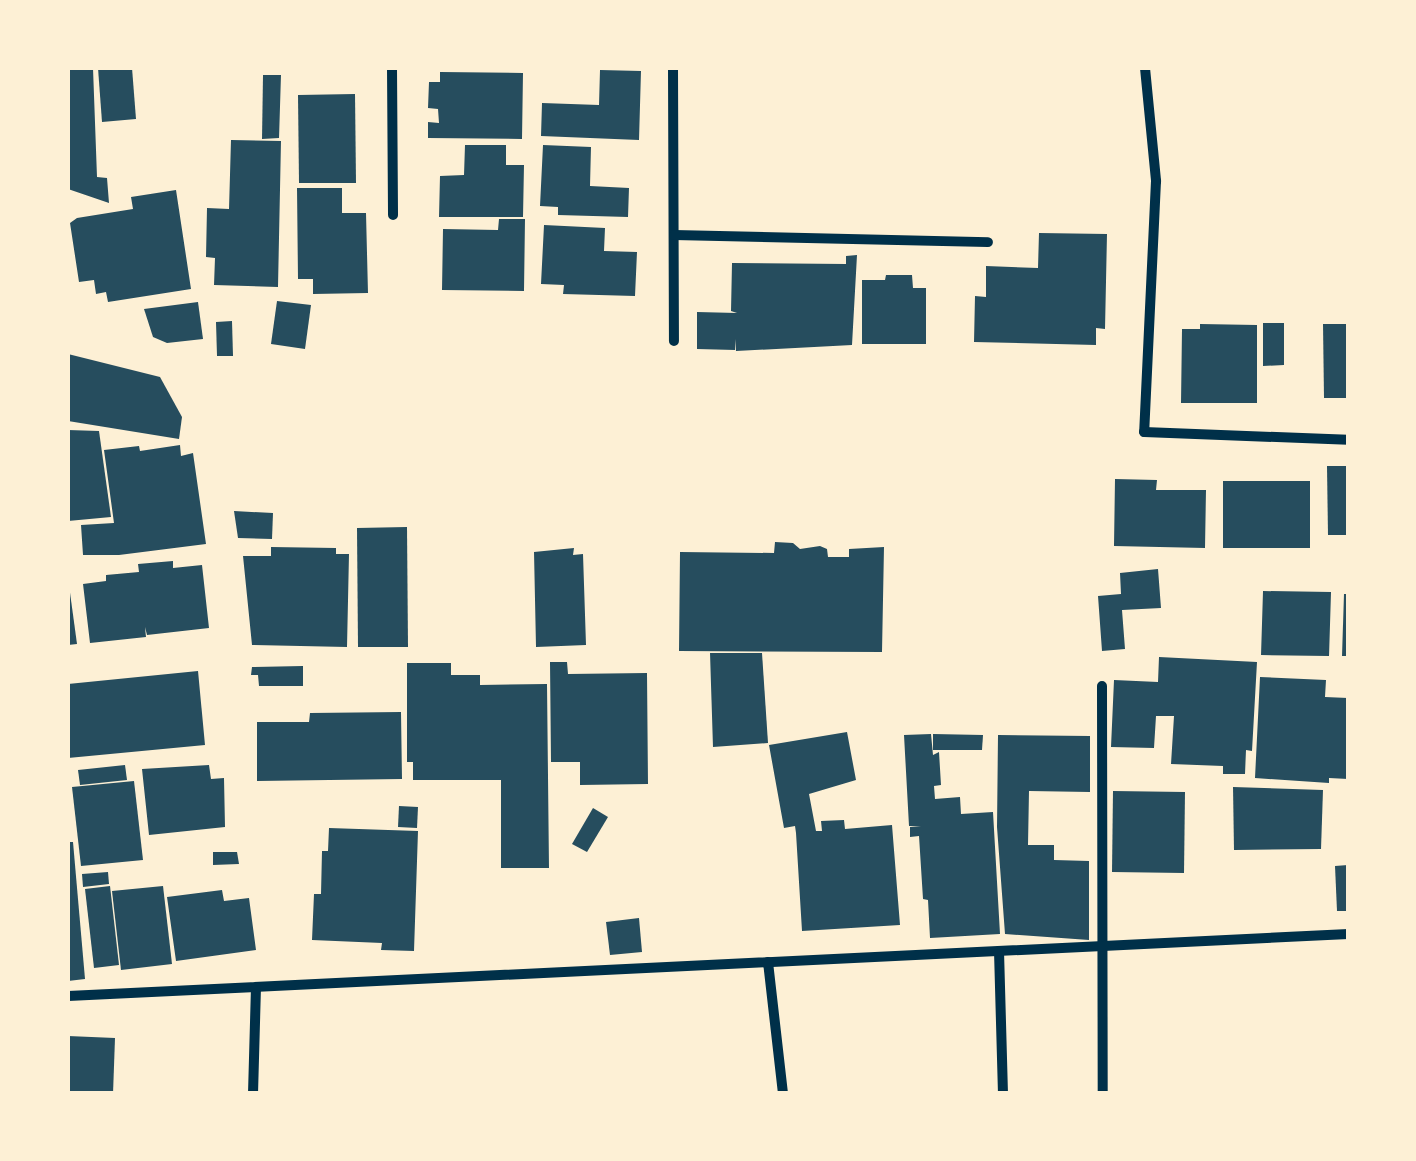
<!DOCTYPE html>
<style>
body{margin:0}
#map{position:relative;width:1416px;height:1161px;overflow:hidden;background:#fdf0d5;font-family:"Source Sans 3",sans-serif}
div>[style]{position:absolute}
.building>*{inset:0;background:#264d5e}
.minor>*{height:10px;margin:-5px;padding:0 5px;transform-origin:5px;border-radius:5px;background:#003049}
span{translate:-50% -50%;white-space:nowrap;text-align:center;line-height:1.15;-webkit-text-stroke:8px #fdf0d5;paint-order:stroke}
.frame{position:absolute;inset:0;border:70px solid #fdf0d5;pointer-events:none}
</style>
<div id="map">
<div class="building">
<i style="clip-path:polygon(68px 68px,93px 68px,97px 177px,107px 178px,109px 203px,68px 189px)"></i>
<i style="clip-path:polygon(98px 68px,132px 68px,136px 119px,102px 122px)"></i>
<i style="clip-path:polygon(600px 70px,641px 71px,639px 140px,541px 136px,542px 103px,599px 105px)"></i>
<i style="clip-path:polygon(440px 72px,523px 73px,522px 139px,428px 138px,428px 122px,439px 123px,438px 109px,428px 108px,429px 82px,440px 82px)"></i>
<i style="clip-path:polygon(263px 75px,281px 75px,279px 138px,262px 139px)"></i>
<i style="clip-path:polygon(355px 94px,356px 183px,299px 183px,298px 95px)"></i>
<i style="clip-path:polygon(231px 140px,281px 141px,278px 287px,214px 285px,215px 258px,206px 257px,207px 208px,229px 209px)"></i>
<i style="clip-path:polygon(465px 145px,506px 145px,506px 165px,524px 165px,523px 217px,439px 217px,440px 176px,464px 175px)"></i>
<i style="clip-path:polygon(543px 145px,591px 147px,590px 186px,629px 188px,628px 217px,558px 215px,558px 207px,540px 206px)"></i>
<i style="clip-path:polygon(297px 188px,342px 188px,342px 213px,366px 213px,368px 293px,313px 294px,313px 279px,298px 279px)"></i>
<i style="clip-path:polygon(176px 190px,191px 289px,108px 302px,106px 292px,96px 294px,94px 280px,79px 282px,70px 223px,77px 218px,133px 209px,131px 197px)"></i>
<i style="clip-path:polygon(499px 219px,525px 219px,524px 291px,442px 290px,443px 229px,498px 230px)"></i>
<i style="clip-path:polygon(544px 225px,605px 228px,604px 251px,637px 252px,635px 296px,563px 294px,564px 285px,541px 284px)"></i>
<i style="clip-path:polygon(1039px 233px,1107px 234px,1105px 329px,1096px 328px,1096px 345px,974px 342px,975px 296px,986px 297px,986px 266px,1038px 268px)"></i>
<i style="clip-path:polygon(857px 255px,852px 345px,736px 351px,735px 339px,735px 350px,697px 349px,697px 312px,737px 313px,731px 311px,732px 263px,846px 264px,846px 256px)"></i>
<i style="clip-path:polygon(886px 275px,912px 275px,913px 288px,926px 288px,926px 344px,862px 344px,862px 280px,885px 280px)"></i>
<i style="clip-path:polygon(277px 301px,311px 305px,305px 349px,271px 344px)"></i>
<i style="clip-path:polygon(198px 302px,203px 339px,167px 343px,153px 337px,144px 309px)"></i>
<i style="clip-path:polygon(232px 321px,233px 356px,217px 356px,216px 322px)"></i>
<i style="clip-path:polygon(1263px 323px,1284px 323px,1284px 365px,1263px 366px)"></i>
<i style="clip-path:polygon(1200px 324px,1257px 325px,1257px 403px,1181px 403px,1182px 329px,1200px 329px)"></i>
<i style="clip-path:polygon(1323px 324px,1348px 324px,1348px 398px,1324px 398px)"></i>
<i style="clip-path:polygon(68px 354px,160px 377px,182px 417px,179px 439px,68px 421px)"></i>
<i style="clip-path:polygon(68px 430px,99px 431px,111px 517px,68px 521px)"></i>
<i style="clip-path:polygon(180px 445px,181px 456px,193px 453px,206px 544px,119px 555px,83px 555px,81px 525px,114px 523px,104px 450px,139px 446px,140px 451px)"></i>
<i style="clip-path:polygon(1327px 466px,1348px 466px,1348px 535px,1328px 535px)"></i>
<i style="clip-path:polygon(1115px 479px,1157px 480px,1156px 490px,1206px 490px,1205px 548px,1114px 546px)"></i>
<i style="clip-path:polygon(1223px 481px,1310px 481px,1310px 548px,1223px 548px)"></i>
<i style="clip-path:polygon(234px 511px,273px 513px,272px 539px,238px 538px)"></i>
<i style="clip-path:polygon(407px 527px,408px 647px,358px 647px,357px 528px)"></i>
<i style="clip-path:polygon(775px 542px,793px 543px,800px 549px,820px 546px,827px 549px,828px 557px,849px 557px,849px 549px,884px 547px,882px 652px,679px 651px,680px 552px,774px 553px)"></i>
<i style="clip-path:polygon(271px 547px,336px 548px,336px 554px,349px 554px,347px 647px,252px 645px,243px 556px,271px 556px)"></i>
<i style="clip-path:polygon(574px 548px,573px 555px,583px 554px,586px 645px,536px 647px,534px 552px)"></i>
<i style="clip-path:polygon(173px 561px,173px 568px,202px 565px,209px 628px,147px 635px,145px 627px,146px 637px,90px 643px,83px 584px,106px 581px,106px 575px,139px 572px,138px 564px)"></i>
<i style="clip-path:polygon(1158px 569px,1161px 608px,1122px 610px,1125px 649px,1102px 651px,1098px 596px,1121px 594px,1120px 573px)"></i>
<i style="clip-path:polygon(68px 578px,77px 644px,68px 645px)"></i>
<i style="clip-path:polygon(1263px 591px,1331px 592px,1329px 656px,1261px 655px)"></i>
<i style="clip-path:polygon(1344px 594px,1348px 594px,1348px 656px,1342px 656px)"></i>
<i style="clip-path:polygon(710px 653px,762px 653px,768px 743px,713px 747px)"></i>
<i style="clip-path:polygon(1159px 657px,1257px 662px,1252px 751px,1246px 750px,1245px 774px,1223px 774px,1223px 766px,1171px 764px,1174px 716px,1156px 716px,1154px 748px,1111px 747px,1114px 680px,1158px 682px)"></i>
<i style="clip-path:polygon(550px 662px,567px 662px,568px 674px,647px 673px,648px 784px,580px 785px,580px 762px,551px 762px)"></i>
<i style="clip-path:polygon(407px 663px,451px 663px,451px 675px,480px 675px,480px 685px,547px 684px,549px 868px,501px 868px,501px 780px,413px 780px,413px 762px,407px 762px)"></i>
<i style="clip-path:polygon(303px 666px,303px 686px,259px 686px,258px 675px,251px 675px,252px 667px)"></i>
<i style="clip-path:polygon(198px 671px,205px 745px,68px 758px,68px 684px)"></i>
<i style="clip-path:polygon(1260px 677px,1326px 680px,1325px 697px,1348px 698px,1348px 779px,1329px 778px,1329px 783px,1255px 778px)"></i>
<i style="clip-path:polygon(401px 712px,402px 779px,257px 781px,257px 722px,309px 722px,310px 713px)"></i>
<i style="clip-path:polygon(847px 732px,856px 780px,809px 794px,816px 831px,822px 831px,821px 821px,844px 820px,845px 829px,892px 825px,900px 925px,802px 931px,796px 833px,795px 826px,784px 828px,769px 745px)"></i>
<i style="clip-path:polygon(931px 734px,933px 755px,939px 752px,941px 785px,934px 786px,935px 799px,960px 797px,961px 814px,993px 812px,1000px 934px,930px 938px,928px 900px,923px 899px,919px 836px,910px 837px,910px 827px,921px 826px,909px 826px,904px 735px)"></i>
<i style="clip-path:polygon(933px 734px,983px 735px,982px 750px,933px 750px)"></i>
<i style="clip-path:polygon(998px 735px,1090px 736px,1090px 792px,1029px 791px,1028px 845px,1054px 845px,1054px 860px,1089px 861px,1089px 940px,1005px 934px,997px 827px)"></i>
<i style="clip-path:polygon(125px 765px,127px 780px,80px 785px,78px 770px)"></i>
<i style="clip-path:polygon(209px 765px,211px 779px,224px 778px,225px 827px,149px 835px,142px 769px)"></i>
<i style="clip-path:polygon(134px 781px,143px 860px,81px 866px,72px 787px)"></i>
<i style="clip-path:polygon(1233px 787px,1323px 790px,1321px 849px,1234px 850px)"></i>
<i style="clip-path:polygon(1113px 791px,1185px 792px,1184px 873px,1112px 872px)"></i>
<i style="clip-path:polygon(399px 806px,418px 807px,417px 828px,398px 827px)"></i>
<i style="clip-path:polygon(593px 808px,608px 817px,587px 852px,572px 844px)"></i>
<i style="clip-path:polygon(329px 828px,418px 831px,414px 951px,381px 950px,382px 943px,312px 940px,314px 894px,321px 894px,322px 851px,328px 851px)"></i>
<i style="clip-path:polygon(68px 842px,73px 842px,85px 979px,68px 981px)"></i>
<i style="clip-path:polygon(213px 852px,237px 852px,239px 864px,213px 865px)"></i>
<i style="clip-path:polygon(1348px 865px,1348px 911px,1337px 911px,1335px 866px)"></i>
<i style="clip-path:polygon(108px 872px,109px 884px,83px 887px,82px 874px)"></i>
<i style="clip-path:polygon(110px 886px,119px 965px,94px 968px,85px 889px)"></i>
<i style="clip-path:polygon(163px 886px,172px 964px,121px 970px,112px 891px)"></i>
<i style="clip-path:polygon(222px 890px,224px 901px,249px 898px,256px 950px,176px 961px,167px 897px)"></i>
<i style="clip-path:polygon(639px 918px,642px 952px,610px 955px,606px 922px)"></i>
<i style="clip-path:polygon(68px 1036px,115px 1038px,113px 1094px,68px 1094px)"></i>
</div>
<div class="minor">
<i style="left:392px;top:68px;width:147px;rotate:89.6deg"></i>
<i style="left:673px;top:68px;width:273px;rotate:89.8deg"></i>
<i style="left:1145px;top:68px;width:114px;rotate:84.4deg"></i>
<i style="left:1156px;top:181px;width:251px;rotate:92.7deg"></i>
<i style="left:1144px;top:432px;width:204px;rotate:2.2deg"></i>
<i style="left:674px;top:235px;width:314px;rotate:1.3deg"></i>
<i style="left:1102px;top:686px;width:408px;rotate:89.9deg"></i>
<i style="left:999px;top:951px;width:143px;rotate:88.4deg"></i>
<i style="left:768px;top:962px;width:133px;rotate:83.5deg"></i>
<i style="left:68px;top:996px;width:1282px;rotate:-2.77deg"></i>
<i style="left:253px;top:1094px;width:107px;rotate:-88.4deg"></i>
</div>
<div class="frame"></div>
</div>
